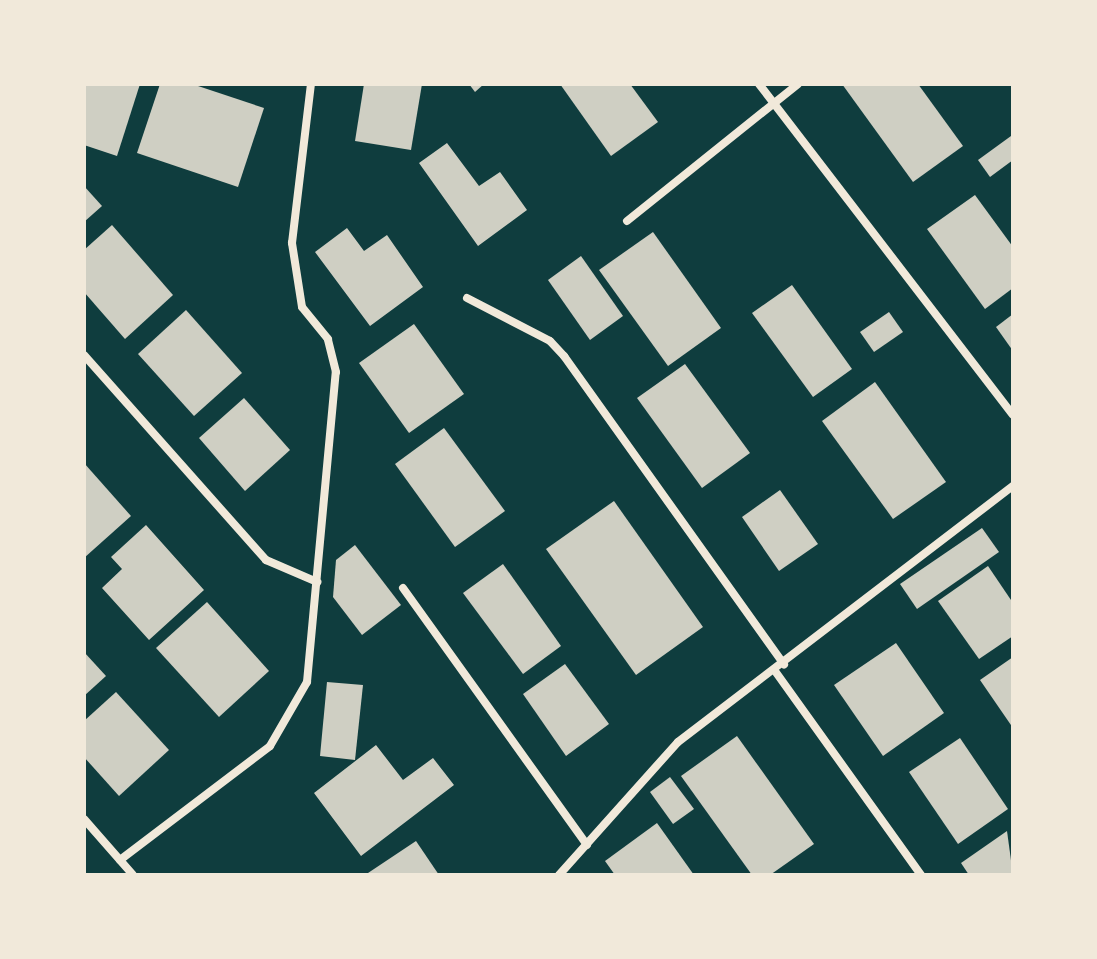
<!DOCTYPE html>
<style>
body{margin:0}
#map{position:relative;width:1097px;height:959px;overflow:hidden;background:#0f3d3e;font-family:"Noto Sans",sans-serif}
div>[style]{position:absolute}
.building>*{inset:0;background:#cfcfc3}
.minor>*{height:8px;margin:-4px;padding:0 4px;transform-origin:4px;border-radius:4px;background:#f1e9da}
span{translate:-50% -50%;white-space:nowrap;text-align:center;line-height:1.15;-webkit-text-stroke:8px #f1e9da;paint-order:stroke}
.frame{position:absolute;inset:0;border:86px solid #f1e9da;pointer-events:none}
</style>
<div id="map">
<div class="building">
<i style="clip-path:polygon(84px 84px,140px 84px,117px 156px,84px 145px)"></i>
<i style="clip-path:polygon(160px 84px,192px 84px,264px 108px,238px 187px,137px 153px)"></i>
<i style="clip-path:polygon(364px 84px,422px 84px,411px 150px,355px 141px)"></i>
<i style="clip-path:polygon(469px 84px,484px 84px,475px 92px)"></i>
<i style="clip-path:polygon(560px 84px,630px 84px,658px 122px,611px 156px)"></i>
<i style="clip-path:polygon(842px 84px,918px 84px,963px 146px,913px 182px)"></i>
<i style="clip-path:polygon(1011px 136px,1013px 160px,990px 177px,978px 160px)"></i>
<i style="clip-path:polygon(447px 143px,479px 186px,500px 172px,527px 210px,478px 246px,419px 163px)"></i>
<i style="clip-path:polygon(84px 186px,102px 206px,84px 222px)"></i>
<i style="clip-path:polygon(975px 195px,1013px 247px,1013px 288px,985px 309px,927px 229px)"></i>
<i style="clip-path:polygon(112px 225px,173px 295px,125px 339px,84px 292px,84px 250px)"></i>
<i style="clip-path:polygon(347px 228px,364px 251px,387px 235px,423px 287px,370px 326px,315px 252px)"></i>
<i style="clip-path:polygon(653px 232px,721px 328px,668px 366px,599px 270px)"></i>
<i style="clip-path:polygon(581px 256px,623px 316px,590px 340px,548px 280px)"></i>
<i style="clip-path:polygon(792px 285px,852px 369px,813px 397px,752px 313px)"></i>
<i style="clip-path:polygon(186px 310px,242px 373px,194px 416px,138px 354px)"></i>
<i style="clip-path:polygon(889px 312px,903px 332px,874px 352px,860px 332px)"></i>
<i style="clip-path:polygon(1013px 314px,1013px 351px,996px 327px)"></i>
<i style="clip-path:polygon(414px 324px,464px 394px,409px 433px,359px 363px)"></i>
<i style="clip-path:polygon(685px 364px,750px 453px,702px 488px,637px 398px)"></i>
<i style="clip-path:polygon(875px 382px,946px 482px,893px 519px,822px 421px)"></i>
<i style="clip-path:polygon(244px 398px,290px 450px,245px 491px,199px 438px)"></i>
<i style="clip-path:polygon(444px 428px,505px 511px,455px 547px,395px 464px)"></i>
<i style="clip-path:polygon(84px 463px,131px 516px,84px 558px)"></i>
<i style="clip-path:polygon(780px 490px,818px 544px,779px 571px,742px 517px)"></i>
<i style="clip-path:polygon(614px 501px,703px 627px,636px 675px,546px 549px)"></i>
<i style="clip-path:polygon(146px 525px,204px 590px,149px 640px,102px 588px,122px 569px,111px 557px)"></i>
<i style="clip-path:polygon(982px 528px,999px 552px,917px 609px,900px 584px)"></i>
<i style="clip-path:polygon(355px 545px,401px 605px,362px 635px,333px 597px,336px 560px)"></i>
<i style="clip-path:polygon(503px 564px,561px 646px,523px 674px,463px 593px)"></i>
<i style="clip-path:polygon(988px 566px,1013px 603px,1013px 636px,979px 659px,938px 601px)"></i>
<i style="clip-path:polygon(207px 602px,269px 671px,219px 717px,156px 648px)"></i>
<i style="clip-path:polygon(896px 643px,944px 713px,883px 756px,834px 685px)"></i>
<i style="clip-path:polygon(84px 652px,106px 676px,84px 696px)"></i>
<i style="clip-path:polygon(1013px 657px,1013px 728px,980px 680px)"></i>
<i style="clip-path:polygon(565px 664px,609px 724px,566px 756px,523px 694px)"></i>
<i style="clip-path:polygon(327px 682px,363px 685px,355px 760px,320px 756px)"></i>
<i style="clip-path:polygon(116px 692px,169px 750px,119px 796px,84px 757px,84px 721px)"></i>
<i style="clip-path:polygon(737px 736px,814px 844px,770px 875px,752px 875px,681px 776px)"></i>
<i style="clip-path:polygon(960px 738px,1008px 809px,958px 844px,909px 772px)"></i>
<i style="clip-path:polygon(376px 745px,403px 780px,433px 758px,454px 785px,361px 856px,314px 793px)"></i>
<i style="clip-path:polygon(670px 777px,694px 809px,673px 824px,650px 792px)"></i>
<i style="clip-path:polygon(657px 823px,694px 875px,615px 875px,605px 861px)"></i>
<i style="clip-path:polygon(1007px 831px,1013px 875px,969px 875px,961px 863px)"></i>
<i style="clip-path:polygon(416px 841px,439px 875px,365px 875px)"></i>
</div>
<div class="minor">
<i style="left:759px;top:84px;width:417px;rotate:52.5deg"></i>
<i style="left:627px;top:221px;width:219px;rotate:-38.7deg"></i>
<i style="left:467px;top:298px;width:93px;rotate:27.4deg"></i>
<i style="left:550px;top:341px;width:21px;rotate:47deg"></i>
<i style="left:564px;top:356px;width:379px;rotate:54.5deg"></i>
<i style="left:84px;top:355px;width:274px;rotate:48.4deg"></i>
<i style="left:266px;top:560px;width:56px;rotate:23.3deg"></i>
<i style="left:403px;top:588px;width:316px;rotate:54.4deg"></i>
<i style="left:775px;top:671px;width:251px;rotate:54.4deg"></i>
<i style="left:84px;top:819px;width:74px;rotate:48.8deg"></i>
<i style="left:120px;top:860px;width:188px;rotate:-37.2deg"></i>
<i style="left:270px;top:746px;width:74px;rotate:-60deg"></i>
<i style="left:307px;top:682px;width:311px;rotate:-84.7deg"></i>
<i style="left:336px;top:372px;width:34px;rotate:-104deg"></i>
<i style="left:328px;top:339px;width:41px;rotate:-129.1deg"></i>
<i style="left:302px;top:307px;width:65px;rotate:-98.9deg"></i>
<i style="left:292px;top:243px;width:160px;rotate:-83.2deg"></i>
<i style="left:559px;top:875px;width:178px;rotate:-48.2deg"></i>
<i style="left:678px;top:742px;width:422px;rotate:-37.4deg"></i>
</div>
<div class="frame"></div>
</div>
